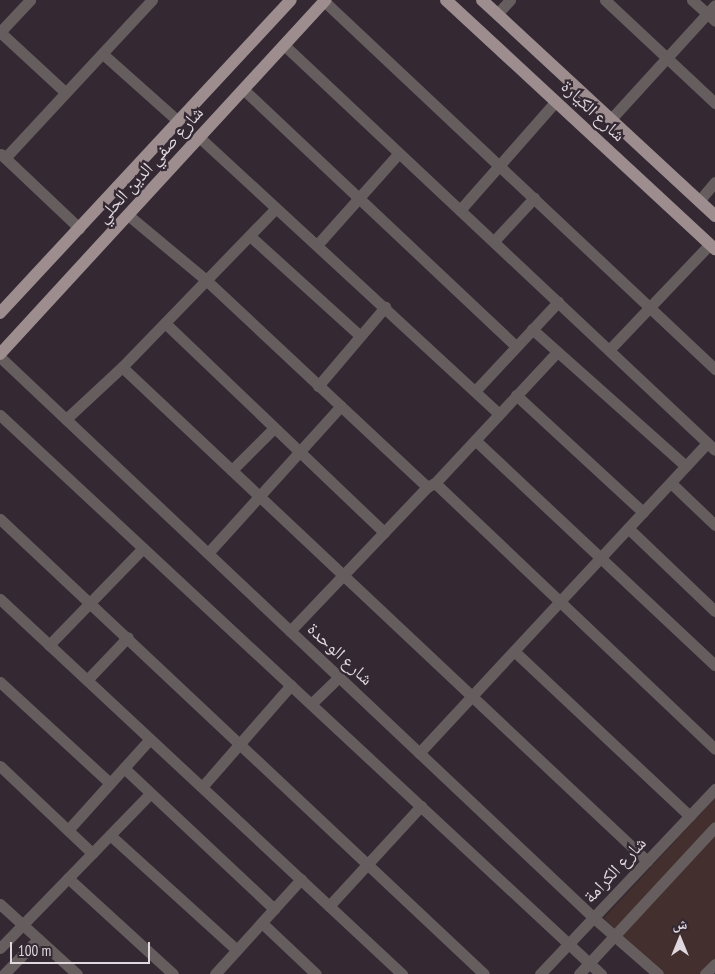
<!DOCTYPE html>
<meta charset="utf-8">
<style>
body{margin:0}
#map{position:relative;width:715px;height:974px;overflow:hidden;background:#342933;font-family:"PT Sans Narrow","Noto Naskh Arabic",sans-serif}
div>[style]{position:absolute}
.commercial>*{inset:0;background:#432f2e}
.minor>*{height:11px;margin:-5.5px;padding:0 5.5px;transform-origin:5.5px;border-radius:5.5px;background:#665e5e}
.major>*{height:12px;margin:-6px;padding:0 6px;transform-origin:6px;border-radius:6px;background:#9d8d8e}
span{translate:-50% -50%;white-space:nowrap;text-align:center;line-height:1.15;-webkit-text-stroke:4.5px #342933;paint-order:stroke}
.street-label{font-size:18px;color:#dfd8de}
.north{position:absolute;left:655px;top:914px;width:50px;height:50px;-webkit-text-stroke:4px #342933;paint-order:stroke;rotate:0deg;font-size:14px;font-weight:700;line-height:20px;text-align:center;color:#dfd8de}
.north::after{content:'';display:block;margin:auto;width:18px;height:22px;background:#dfd8de;clip-path:polygon(50% 0,100% 100%,50% 72%,0 100%)}
.scale{position:absolute;left:10px;top:942px;width:140px;height:22px;box-sizing:border-box;border:2px solid #dfd8de;border-top:0;padding-left:6px;font-size:15px;line-height:18px;white-space:nowrap;color:#dfd8de;-webkit-text-stroke:4px #342933;paint-order:stroke}
</style>
<div id="map">
<div class="commercial">
<i style="clip-path:polygon(715px 798px,715px 959px,700px 974px,664px 974px,604px 918px)"></i>
</div>
<div class="minor">
<i style="left:605px;top:0;width:151px;rotate:43.1deg"></i>
<i style="left:692px;top:0;width:31px;rotate:42deg"></i>
<i style="left:325px;top:2px;width:536px;rotate:43.26deg"></i>
<i style="left:497px;top:14px;width:19px;rotate:-47deg"></i>
<i style="left:0;top:32px;width:88px;rotate:42.7deg"></i>
<i style="left:0;top:32px;width:44px;rotate:-46.8deg"></i>
<i style="left:284px;top:45px;width:591px;rotate:43.22deg"></i>
<i style="left:104px;top:55px;width:99px;rotate:41.7deg"></i>
<i style="left:243px;top:89px;width:375px;rotate:43.3deg"></i>
<i style="left:611px;top:119px;width:154px;rotate:-47.6deg"></i>
<i style="left:199px;top:137px;width:408px;rotate:42.7deg"></i>
<i style="left:1px;top:154px;width:108px;rotate:43.5deg"></i>
<i style="left:5px;top:158px;width:216px;rotate:-47.1deg"></i>
<i style="left:699px;top:201px;width:25px;rotate:-50deg"></i>
<i style="left:460px;top:210px;width:145px;rotate:-48.6deg"></i>
<i style="left:128px;top:215px;width:102px;rotate:39.8deg"></i>
<i style="left:206px;top:280px;width:303px;rotate:43.1deg"></i>
<i style="left:250px;top:236px;width:147px;rotate:42.2deg"></i>
<i style="left:494px;top:241px;width:59px;rotate:-47.1deg"></i>
<i style="left:317px;top:245px;width:123px;rotate:-48.3deg"></i>
<i style="left:165px;top:323px;width:303px;rotate:43.7deg"></i>
<i style="left:532px;top:329px;width:206px;rotate:41.7deg"></i>
<i style="left:609px;top:350px;width:146px;rotate:-46.4deg"></i>
<i style="left:0;top:357px;width:817px;rotate:43.36deg"></i>
<i style="left:594px;top:918px;width:85px;rotate:41.2deg"></i>
<i style="left:122px;top:367px;width:721px;rotate:43.26deg"></i>
<i style="left:318px;top:386px;width:104px;rotate:-49.7deg"></i>
<i style="left:475px;top:391px;width:122px;rotate:-47deg"></i>
<i style="left:516px;top:395px;width:173px;rotate:42.7deg"></i>
<i style="left:0;top:415px;width:821px;rotate:42.93deg"></i>
<i style="left:66px;top:419px;width:76px;rotate:-42.9deg"></i>
<i style="left:122px;top:367px;width:221px;rotate:-45.9deg"></i>
<i style="left:475px;top:440px;width:329px;rotate:43.2deg"></i>
<i style="left:232px;top:470px;width:59px;rotate:-45deg"></i>
<i style="left:435px;top:483px;width:386px;rotate:43.5deg"></i>
<i style="left:671px;top:483px;width:61px;rotate:43.7deg"></i>
<i style="left:0;top:519px;width:664px;rotate:43.23deg"></i>
<i style="left:628px;top:528px;width:120px;rotate:43.7deg"></i>
<i style="left:208px;top:553px;width:198px;rotate:-47.9deg"></i>
<i style="left:0;top:599px;width:550px;rotate:43.01deg"></i>
<i style="left:290px;top:631px;width:199px;rotate:-46.4deg"></i>
<i style="left:427px;top:487px;width:9px;rotate:-27deg"></i>
<i style="left:435px;top:483px;width:179px;rotate:-47deg"></i>
<i style="left:49px;top:645px;width:135px;rotate:-45.9deg"></i>
<i style="left:514px;top:651px;width:241px;rotate:43.2deg"></i>
<i style="left:87px;top:680px;width:59px;rotate:-46.4deg"></i>
<i style="left:0;top:682px;width:149px;rotate:42.6deg"></i>
<i style="left:311px;top:704px;width:39px;rotate:-44deg"></i>
<i style="left:419px;top:753px;width:423px;rotate:-47.1deg"></i>
<i style="left:0;top:766px;width:127px;rotate:43.4deg"></i>
<i style="left:124px;top:768px;width:206px;rotate:43.2deg"></i>
<i style="left:202px;top:787px;width:135px;rotate:-48.9deg"></i>
<i style="left:68px;top:830px;width:122px;rotate:-48deg"></i>
<i style="left:110px;top:835px;width:171px;rotate:42.2deg"></i>
<i style="left:68px;top:878px;width:142px;rotate:42.4deg"></i>
<i style="left:0;top:904px;width:104px;rotate:42.3deg"></i>
<i style="left:329px;top:906px;width:136px;rotate:-47.4deg"></i>
<i style="left:262px;top:923px;width:74px;rotate:43.4deg"></i>
<i style="left:0;top:948px;width:215px;rotate:-45.8deg"></i>
<i style="left:4px;top:974px;width:49px;rotate:-45.8deg"></i>
<i style="left:215px;top:974px;width:128px;rotate:-47.8deg"></i>
<i style="left:540px;top:974px;width:255px;rotate:-46.6deg"></i>
<i style="left:579px;top:974px;width:200px;rotate:-47.2deg"></i>
<i style="left:705px;top:974px;width:14px;rotate:-45deg"></i>
</div>
<div class="major">
<i style="left:446px;top:0;width:367px;rotate:42.8deg"></i>
<i style="left:482px;top:0;width:318px;rotate:42.8deg"></i>
<i style="left:0;top:313px;width:427px;rotate:-47.1deg"></i>
<i style="left:0;top:354px;width:481px;rotate:-47.4deg"></i>
</div>
<div class="street-label">
<span style="left:593px;top:111px;rotate:43deg">شارع الكيارة</span>
<span style="left:150px;top:165px;rotate:-48deg">شارع صفي الدين الحلي</span>
<span style="left:340px;top:654px;rotate:43deg">شارع الوحدة</span>
<span style="left:615px;top:870px;rotate:-47deg">شارع الكرامة</span>
</div>
<div class="north">ش</div>
<div class="scale">100 m</div>
</div>
